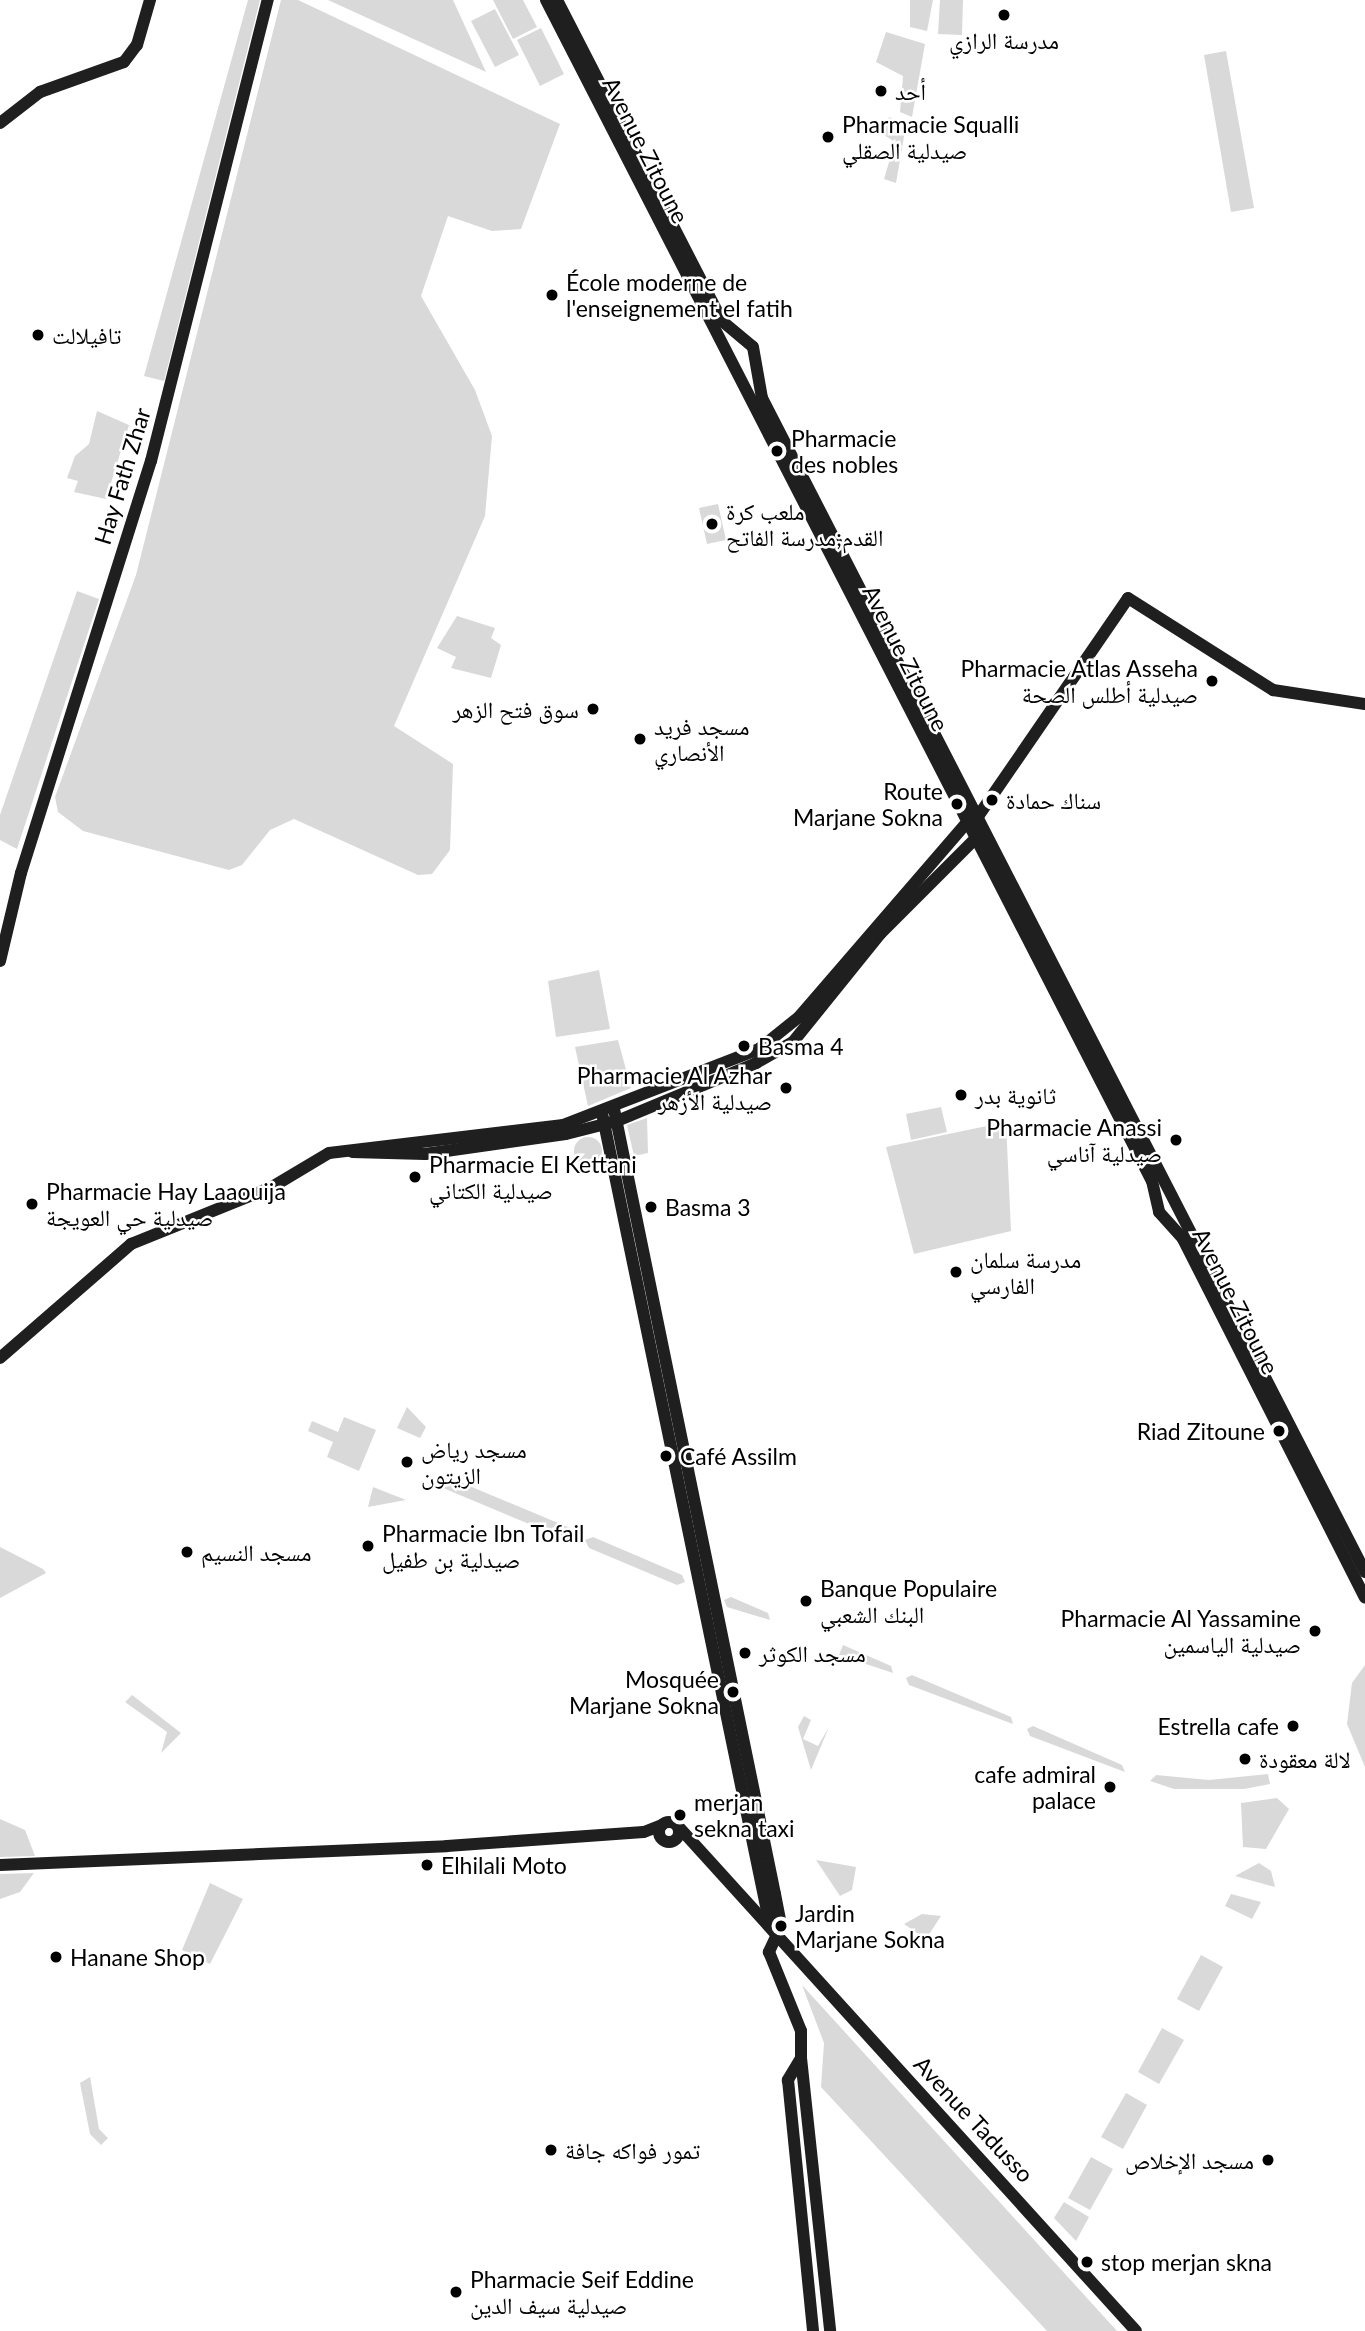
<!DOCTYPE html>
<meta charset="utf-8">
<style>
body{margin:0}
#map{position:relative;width:1365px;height:2331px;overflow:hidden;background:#fff;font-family:Lato,"Noto Naskh Arabic",sans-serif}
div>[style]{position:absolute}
.green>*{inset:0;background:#d9d9d9}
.round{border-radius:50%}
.secondary>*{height:12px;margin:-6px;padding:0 6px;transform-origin:6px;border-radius:6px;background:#1f1f1f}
.secondary>.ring{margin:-6px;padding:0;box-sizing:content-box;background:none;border:12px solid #1f1f1f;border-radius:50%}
.dots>*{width:19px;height:19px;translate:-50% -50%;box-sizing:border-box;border:4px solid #fff;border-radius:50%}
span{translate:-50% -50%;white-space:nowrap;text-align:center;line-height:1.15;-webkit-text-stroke:5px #fff;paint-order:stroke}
.poi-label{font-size:23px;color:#000}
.left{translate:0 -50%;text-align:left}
.right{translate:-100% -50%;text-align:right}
.street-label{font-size:23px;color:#000}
</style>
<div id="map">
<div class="green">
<i style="clip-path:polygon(248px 0,260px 0,164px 381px,144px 376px)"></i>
<i style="clip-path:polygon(281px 0,298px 0,560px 124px,521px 229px,492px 231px,448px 216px,421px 296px,475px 390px,492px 436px,485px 516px,394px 726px,453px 764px,450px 850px,432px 874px,418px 875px,294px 819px,270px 830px,242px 865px,229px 870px,83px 831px,58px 812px,55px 797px,136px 575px)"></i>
<i style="clip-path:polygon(328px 0,453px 0,486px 72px)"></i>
<i style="clip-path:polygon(493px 0,523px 0,537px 27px,513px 39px)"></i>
<i style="clip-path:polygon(910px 0,933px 0,927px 31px,910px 27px)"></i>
<i style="clip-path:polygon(940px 0,963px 0,962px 35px,938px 34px)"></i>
<i style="clip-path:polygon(495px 9px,519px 55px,495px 67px,471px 21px)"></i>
<i style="clip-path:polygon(541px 28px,564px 74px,540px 86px,517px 40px)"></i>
<i style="clip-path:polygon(886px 32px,925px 44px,912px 117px,900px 112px,903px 76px,876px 62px)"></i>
<i style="clip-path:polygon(1226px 51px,1254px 208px,1231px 212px,1204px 55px)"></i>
<i style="clip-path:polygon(889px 117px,906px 125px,896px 183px,884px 179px,895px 142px,884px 135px)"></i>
<i style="clip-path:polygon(97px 411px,129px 425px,106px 499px,74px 492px,78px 481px,67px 478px,75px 456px,89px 444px)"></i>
<i style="clip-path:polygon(718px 504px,726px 540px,707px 544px,699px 508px)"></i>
<i style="clip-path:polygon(77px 591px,99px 599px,17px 849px,0 840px,0 815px)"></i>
<i style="clip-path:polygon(457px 616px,495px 628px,491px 638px,501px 645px,491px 678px,451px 668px,456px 657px,437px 648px)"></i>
<i style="clip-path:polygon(599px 970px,610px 1029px,556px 1037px,548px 981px)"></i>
<i style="clip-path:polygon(618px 1040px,631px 1088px,588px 1106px,575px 1047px)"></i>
<i style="clip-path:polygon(941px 1107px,947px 1132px,911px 1140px,906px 1114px)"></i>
<i style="clip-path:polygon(647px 1118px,648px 1153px,634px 1156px,627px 1125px)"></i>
<i style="clip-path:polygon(1006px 1122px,1011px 1231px,914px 1254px,886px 1147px)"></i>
<i class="round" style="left:574px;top:1137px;width:28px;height:28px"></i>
<i style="clip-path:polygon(407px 1407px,426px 1427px,420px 1438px,397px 1428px)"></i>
<i style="clip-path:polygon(344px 1417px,376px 1430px,359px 1471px,327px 1457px,333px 1442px,308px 1431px,312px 1421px,338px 1432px)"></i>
<i style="clip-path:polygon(448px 1477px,570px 1528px,573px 1536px,565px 1539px,443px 1488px,440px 1480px)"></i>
<i style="clip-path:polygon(373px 1487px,406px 1500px,368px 1507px)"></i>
<i style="clip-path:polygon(593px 1537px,682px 1575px,685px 1582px,677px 1585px,589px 1548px,585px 1540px)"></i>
<i style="clip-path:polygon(0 1547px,43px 1569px,46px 1573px,0 1598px)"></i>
<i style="clip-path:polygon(731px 1597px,768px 1613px,770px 1620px,727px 1607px,724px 1600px)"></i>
<i style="clip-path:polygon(843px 1645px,891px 1666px,893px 1673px,839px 1655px)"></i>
<i style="clip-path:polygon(1365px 1665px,1365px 1767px,1347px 1724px,1352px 1683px)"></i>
<i style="clip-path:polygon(912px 1675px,1011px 1717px,1013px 1724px,909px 1685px,906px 1678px)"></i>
<i style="clip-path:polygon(132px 1695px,181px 1733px,161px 1753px,167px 1732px,125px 1702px)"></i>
<i style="clip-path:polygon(804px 1716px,811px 1720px,803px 1739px,818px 1746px,829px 1727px,811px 1770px,798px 1727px)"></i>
<i style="clip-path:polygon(1033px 1726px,1122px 1765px,1125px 1772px,1030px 1736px,1027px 1729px)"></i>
<i style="clip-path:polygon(1268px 1774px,1270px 1784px,1244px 1789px,1174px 1789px,1150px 1781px,1156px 1775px,1209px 1780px)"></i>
<i style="clip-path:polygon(1277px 1798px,1289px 1809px,1266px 1849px,1243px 1847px,1241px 1803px)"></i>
<i style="clip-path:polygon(0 1819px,25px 1830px,35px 1856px,0 1857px)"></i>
<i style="clip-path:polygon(816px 1860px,856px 1867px,852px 1890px,840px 1896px)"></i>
<i style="clip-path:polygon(1259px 1863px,1271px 1871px,1275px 1887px,1235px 1876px)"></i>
<i style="clip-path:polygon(34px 1873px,20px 1892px,0 1899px,0 1874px)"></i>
<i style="clip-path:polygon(210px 1883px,243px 1899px,210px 1964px,182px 1950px)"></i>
<i style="clip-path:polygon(1231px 1894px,1261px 1902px,1252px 1919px,1225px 1906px)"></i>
<i style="clip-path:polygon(922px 1914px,941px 1916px,926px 1939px,904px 1924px)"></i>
<i style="clip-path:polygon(1201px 1955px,1223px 1967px,1199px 2011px,1177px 1999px)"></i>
<i style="clip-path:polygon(802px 1985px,1117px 2331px,1047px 2331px,821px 2087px,824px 2043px)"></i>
<i style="clip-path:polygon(1162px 2028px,1184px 2040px,1159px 2084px,1138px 2072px)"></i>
<i style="clip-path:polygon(90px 2077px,99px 2129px,108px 2138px,101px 2145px,90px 2134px,80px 2083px)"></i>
<i style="clip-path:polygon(1126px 2093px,1147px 2105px,1123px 2149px,1101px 2137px)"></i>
<i style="clip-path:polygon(1091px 2157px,1113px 2169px,1090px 2210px,1068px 2198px)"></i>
<i style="clip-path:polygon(1064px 2202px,1089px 2217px,1076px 2241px,1054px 2218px)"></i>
</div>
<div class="secondary">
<i style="left:546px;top:0;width:1327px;rotate:62.84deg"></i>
<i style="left:1152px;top:1181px;width:32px;rotate:77deg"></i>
<i style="left:1159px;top:1212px;width:36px;rotate:48deg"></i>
<i style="left:1183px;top:1239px;width:402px;rotate:63.1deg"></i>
<i style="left:557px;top:0;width:361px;rotate:62.8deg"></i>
<i style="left:722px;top:321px;width:40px;rotate:40deg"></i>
<i style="left:753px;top:347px;width:52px;rotate:80deg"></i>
<i style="left:762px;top:398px;width:1320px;rotate:62.81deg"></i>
<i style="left:0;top:123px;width:51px;rotate:-37.8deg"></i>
<i style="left:40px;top:92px;width:89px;rotate:-19.7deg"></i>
<i style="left:124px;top:62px;width:21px;rotate:-53deg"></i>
<i style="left:137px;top:45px;width:47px;rotate:-73.9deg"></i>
<i style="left:979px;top:815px;width:263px;rotate:-55.5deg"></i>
<i style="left:1128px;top:598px;width:172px;rotate:32.4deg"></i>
<i style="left:1273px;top:690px;width:93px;rotate:8.7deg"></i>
<i style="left:0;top:961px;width:90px;rotate:-76.6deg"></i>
<i style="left:21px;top:873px;width:432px;rotate:-72.5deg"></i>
<i style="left:151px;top:461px;width:476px;rotate:-75.8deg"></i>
<i style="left:614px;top:1109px;width:801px;rotate:78.41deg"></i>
<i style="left:775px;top:1894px;width:33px;rotate:79deg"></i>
<i style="left:781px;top:1926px;width:29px;rotate:115deg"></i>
<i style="left:769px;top:1952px;width:85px;rotate:67.9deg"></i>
<i style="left:801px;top:2031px;width:27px;rotate:90deg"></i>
<i style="left:801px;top:2058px;width:26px;rotate:121deg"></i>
<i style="left:788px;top:2080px;width:252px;rotate:84.3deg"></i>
<i style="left:602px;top:1113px;width:830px;rotate:78.32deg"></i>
<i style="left:352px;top:1152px;width:73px;rotate:1.6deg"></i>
<i style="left:425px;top:1154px;width:142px;rotate:-8.1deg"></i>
<i style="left:566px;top:1134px;width:53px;rotate:-14.3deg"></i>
<i style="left:617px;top:1121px;width:151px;rotate:-22.6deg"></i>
<i style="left:756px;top:1063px;width:43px;rotate:-29.6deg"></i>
<i style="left:793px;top:1042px;width:139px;rotate:-51.1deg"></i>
<i style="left:880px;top:934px;width:134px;rotate:-45deg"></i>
<i style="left:0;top:1358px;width:174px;rotate:-41deg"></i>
<i style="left:131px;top:1244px;width:152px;rotate:-22deg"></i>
<i style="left:272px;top:1187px;width:66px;rotate:-30.8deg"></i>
<i style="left:329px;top:1153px;width:236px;rotate:-6.8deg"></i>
<i style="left:563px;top:1125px;width:210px;rotate:-21.2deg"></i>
<i style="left:759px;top:1049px;width:51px;rotate:-38.7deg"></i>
<i style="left:799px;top:1017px;width:254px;rotate:-49.2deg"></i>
<i class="ring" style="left:659px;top:1822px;width:8px;height:8px"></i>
<i style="left:677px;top:1825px;width:683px;rotate:47.79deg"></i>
<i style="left:0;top:1865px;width:447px;rotate:-2.4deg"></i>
<i style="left:447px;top:1846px;width:197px;rotate:-4.1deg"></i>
<i style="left:644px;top:1832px;width:19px;rotate:-21deg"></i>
<i style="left:801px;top:2058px;width:275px;rotate:83.9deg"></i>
</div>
<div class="dots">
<i style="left:1004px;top:15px;background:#000"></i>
<i style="left:881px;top:91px;background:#000"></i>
<i style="left:828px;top:137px;background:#000"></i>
<i style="left:552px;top:295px;background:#000"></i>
<i style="left:38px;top:335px;background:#000"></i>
<i style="left:777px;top:451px;background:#000"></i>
<i style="left:712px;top:524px;background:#000"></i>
<i style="left:1212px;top:681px;background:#000"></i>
<i style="left:593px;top:709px;background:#000"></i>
<i style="left:640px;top:739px;background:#000"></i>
<i style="left:992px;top:800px;background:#000"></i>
<i style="left:957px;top:804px;background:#000"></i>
<i style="left:744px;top:1046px;background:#000"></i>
<i style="left:786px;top:1088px;background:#000"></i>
<i style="left:961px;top:1095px;background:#000"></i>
<i style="left:1176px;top:1140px;background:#000"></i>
<i style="left:415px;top:1177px;background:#000"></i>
<i style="left:32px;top:1204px;background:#000"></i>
<i style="left:651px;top:1207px;background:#000"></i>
<i style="left:956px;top:1272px;background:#000"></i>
<i style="left:1279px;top:1431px;background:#000"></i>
<i style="left:666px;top:1456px;background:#000"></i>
<i style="left:407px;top:1462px;background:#000"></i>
<i style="left:368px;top:1546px;background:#000"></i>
<i style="left:187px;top:1552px;background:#000"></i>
<i style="left:806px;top:1601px;background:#000"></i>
<i style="left:1315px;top:1631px;background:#000"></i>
<i style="left:745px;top:1653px;background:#000"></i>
<i style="left:733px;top:1692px;background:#000"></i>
<i style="left:1293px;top:1726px;background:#000"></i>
<i style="left:1245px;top:1759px;background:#000"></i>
<i style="left:1110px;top:1787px;background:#000"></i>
<i style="left:680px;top:1815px;background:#000"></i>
<i style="left:427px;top:1865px;background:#000"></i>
<i style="left:781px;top:1926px;background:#000"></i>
<i style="left:56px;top:1957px;background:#000"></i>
<i style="left:551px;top:2150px;background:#000"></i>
<i style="left:1268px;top:2160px;background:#000"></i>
<i style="left:1087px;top:2262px;background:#000"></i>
<i style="left:456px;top:2292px;background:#000"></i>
</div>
<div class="poi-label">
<span style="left:1004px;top:40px">مدرسة الرازي</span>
<span class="left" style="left:895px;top:91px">أحد</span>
<span class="left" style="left:842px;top:137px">Pharmacie Squalli<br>صيدلية الصقلي</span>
<span class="left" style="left:566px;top:295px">École moderne de<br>l'enseignement el fatih</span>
<span class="left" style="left:52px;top:335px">تافيلالت</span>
<span class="left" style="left:791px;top:451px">Pharmacie<br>des nobles</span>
<span class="left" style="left:726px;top:524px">ملعب كرة<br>القدم;مدرسة الفاتح</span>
<span class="right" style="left:1198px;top:681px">Pharmacie Atlas Asseha<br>صيدلية أطلس الصحة</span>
<span class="right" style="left:579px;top:709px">سوق فتح الزهر</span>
<span class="left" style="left:654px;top:739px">مسجد فريد<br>الأنصاري</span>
<span class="right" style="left:943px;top:804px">Route<br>Marjane Sokna</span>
<span class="left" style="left:1006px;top:800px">سناك حمادة</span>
<span class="left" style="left:758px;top:1046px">Basma 4</span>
<span class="right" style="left:772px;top:1088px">Pharmacie Al Azhar<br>صيدلية الأزهر</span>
<span class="left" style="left:975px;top:1095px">ثانوية بدر</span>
<span class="right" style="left:1162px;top:1140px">Pharmacie Anassi<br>صيدلية آناسي</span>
<span class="left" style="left:429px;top:1177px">Pharmacie El Kettani<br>صيدلية الكتاني</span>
<span class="left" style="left:46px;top:1204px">Pharmacie Hay Laaouija<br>صيدلية حي العويجة</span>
<span class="left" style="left:665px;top:1207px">Basma 3</span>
<span class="left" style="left:970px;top:1272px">مدرسة سلمان<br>الفارسي</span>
<span class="right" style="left:1265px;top:1431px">Riad Zitoune</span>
<span class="left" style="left:421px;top:1462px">مسجد رياض<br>الزيتون</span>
<span class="left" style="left:680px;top:1456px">Café Assilm</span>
<span class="left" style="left:382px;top:1546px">Pharmacie Ibn Tofail<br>صيدلية بن طفيل</span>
<span class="left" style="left:201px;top:1552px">مسجد النسيم</span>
<span class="left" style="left:820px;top:1601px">Banque Populaire<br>البنك الشعبي</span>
<span class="right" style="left:1301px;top:1631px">Pharmacie Al Yassamine<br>صيدلية الياسمين</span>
<span class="left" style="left:759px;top:1653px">مسجد الكوثر</span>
<span class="right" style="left:719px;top:1692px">Mosquée<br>Marjane Sokna</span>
<span class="right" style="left:1279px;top:1726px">Estrella cafe</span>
<span class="left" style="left:1259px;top:1759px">لالة معقودة</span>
<span class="right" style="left:1096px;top:1787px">cafe admiral<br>palace</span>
<span class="left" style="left:694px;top:1815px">merjan<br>sekna taxi</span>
<span class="left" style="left:441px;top:1865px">Elhilali Moto</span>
<span class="left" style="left:795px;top:1926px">Jardin<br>Marjane Sokna</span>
<span class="left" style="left:70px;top:1957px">Hanane Shop</span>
<span class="left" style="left:565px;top:2150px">تمور فواكه جافة</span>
<span class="right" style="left:1254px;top:2160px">مسجد الإخلاص</span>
<span class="left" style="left:1101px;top:2262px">stop merjan skna</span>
<span class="left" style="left:470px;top:2292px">Pharmacie Seif Eddine<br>صيدلية سيف الدين</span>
</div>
<div class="street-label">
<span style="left:646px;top:150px;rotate:63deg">Avenue Zitoune</span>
<span style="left:122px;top:476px;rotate:-73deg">Hay Fath Zhar</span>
<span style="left:906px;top:658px;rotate:63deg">Avenue Zitoune</span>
<span style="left:1236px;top:1301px;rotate:63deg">Avenue Zitoune</span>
<span style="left:974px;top:2119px;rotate:47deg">Avenue Tadusso</span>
</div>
</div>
